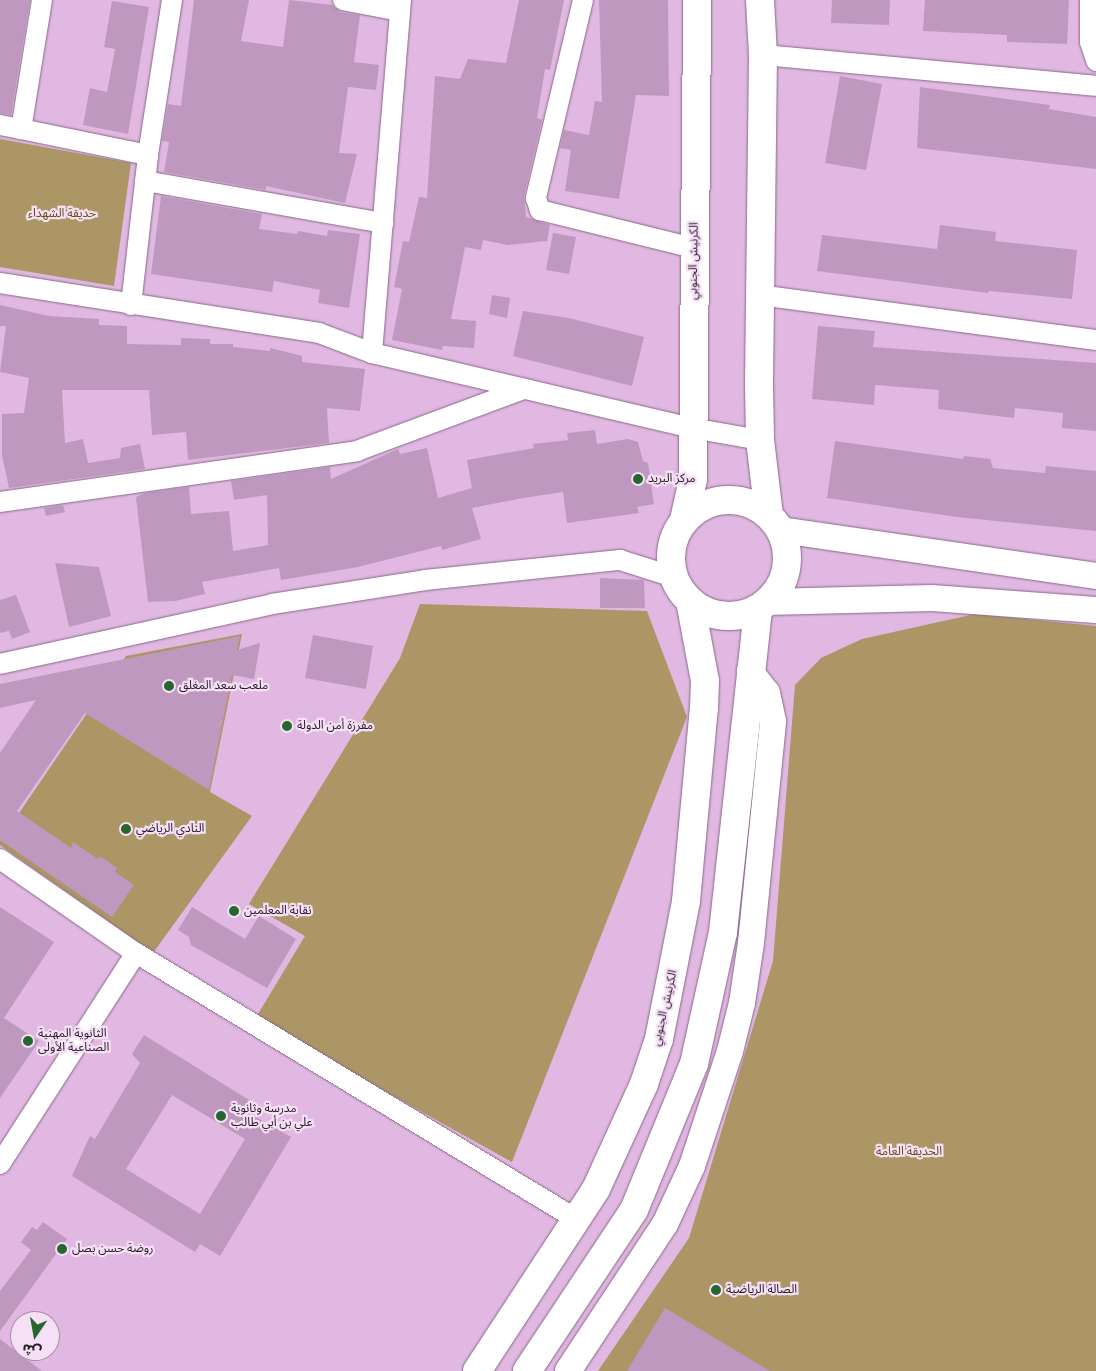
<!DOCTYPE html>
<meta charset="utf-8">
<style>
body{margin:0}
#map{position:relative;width:1096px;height:1371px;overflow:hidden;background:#e0b8e1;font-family:"Fira Sans Condensed","Noto Sans Arabic",sans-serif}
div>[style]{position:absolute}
.green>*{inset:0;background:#ac9666}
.building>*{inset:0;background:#bf98c0}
.roads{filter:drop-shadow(0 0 1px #8b678c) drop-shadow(0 0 1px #8b678c)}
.minor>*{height:20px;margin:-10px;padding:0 10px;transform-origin:10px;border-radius:10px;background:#fff}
.tertiary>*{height:26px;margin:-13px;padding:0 13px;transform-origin:13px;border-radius:13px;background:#fff}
.secondary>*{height:28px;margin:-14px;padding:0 14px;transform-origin:14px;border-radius:14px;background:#fff}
.secondary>.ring{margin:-14px;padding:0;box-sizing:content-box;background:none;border:28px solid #fff;border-radius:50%}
.dots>*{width:14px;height:14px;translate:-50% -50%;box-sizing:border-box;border:2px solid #f5e0f5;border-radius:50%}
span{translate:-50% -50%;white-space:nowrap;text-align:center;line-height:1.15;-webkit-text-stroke:4.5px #f5e0f5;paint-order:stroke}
.park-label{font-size:12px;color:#644d15}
.street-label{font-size:12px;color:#271928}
.poi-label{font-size:12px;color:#271928}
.left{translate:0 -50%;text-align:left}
.north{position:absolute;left:10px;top:1311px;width:50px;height:50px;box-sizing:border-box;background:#f5e0f5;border:1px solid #a390a3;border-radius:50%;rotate:192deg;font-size:14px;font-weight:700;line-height:20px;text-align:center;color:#271928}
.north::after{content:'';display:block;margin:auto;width:18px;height:22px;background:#28662f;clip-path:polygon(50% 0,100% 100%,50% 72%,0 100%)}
</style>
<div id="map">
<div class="green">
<i style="clip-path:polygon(0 139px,131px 163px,114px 286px,0 267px)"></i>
<i style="clip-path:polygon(420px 604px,647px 611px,687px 717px,512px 1162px,255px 1019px,305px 936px,249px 904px,400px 658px)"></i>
<i style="clip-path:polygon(975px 614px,1096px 626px,1096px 1371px,598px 1371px,689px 1238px,773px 961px,795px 685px,821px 658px,862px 639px)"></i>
<i style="clip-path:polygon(242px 634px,210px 792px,252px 816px,153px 953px,0 845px,0 841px,126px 656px)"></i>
</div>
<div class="building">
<i style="clip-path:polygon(0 0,30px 0,11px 115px,0 113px)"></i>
<i style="clip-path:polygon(194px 0,249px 0,241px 41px,283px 47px,289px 0,332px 5px,340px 12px,360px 15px,354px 62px,379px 65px,376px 90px,348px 87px,339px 153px,357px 154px,345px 203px,275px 188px,266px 186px,266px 190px,164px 172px,169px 142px,162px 141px,168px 104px,181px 106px)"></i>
<i style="clip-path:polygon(519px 0,564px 0,550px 70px,545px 69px,537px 118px,542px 120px,524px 196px,526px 217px,550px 225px,547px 241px,508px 245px,483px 240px,481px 250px,465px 247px,451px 319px,476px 321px,474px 348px,443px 346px,442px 350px,392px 340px,402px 289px,394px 287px,403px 241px,409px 242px,419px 197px,427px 198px,435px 76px,460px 79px,468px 59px,506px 63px)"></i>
<i style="clip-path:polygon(599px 0,668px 0,669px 96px,636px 95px,619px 199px,565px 191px,571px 150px,560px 148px,564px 130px,589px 135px,595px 101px,602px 102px)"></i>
<i style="clip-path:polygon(832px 0,890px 0,889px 25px,831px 23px)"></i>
<i style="clip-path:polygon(925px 0,1069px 0,1067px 44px,1007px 42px,1007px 35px,923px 31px)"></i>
<i style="clip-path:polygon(112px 1px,149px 7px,128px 134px,83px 125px,90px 88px,107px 92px,115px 49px,104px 47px)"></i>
<i style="clip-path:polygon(840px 76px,882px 84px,866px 170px,825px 163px)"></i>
<i style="clip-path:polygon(920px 87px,1050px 105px,1049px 109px,1096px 117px,1096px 169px,917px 148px)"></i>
<i style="clip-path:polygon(161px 196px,262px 214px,259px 229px,297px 234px,298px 231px,327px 236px,328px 230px,360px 234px,349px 308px,318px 303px,320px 290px,274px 281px,272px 292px,151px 274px)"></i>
<i style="clip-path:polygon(940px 225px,996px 232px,995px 241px,1077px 250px,1072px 299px,989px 291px,988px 293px,817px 271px,822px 235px,937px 249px)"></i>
<i style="clip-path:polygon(553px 233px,576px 237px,569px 274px,546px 270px)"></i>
<i style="clip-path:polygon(492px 295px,510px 298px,507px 318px,489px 314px)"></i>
<i style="clip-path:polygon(0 305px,49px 316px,99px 319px,99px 325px,127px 326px,127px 344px,181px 345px,181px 338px,210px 339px,210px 344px,233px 344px,233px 347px,270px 351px,270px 348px,302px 356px,302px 362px,365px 369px,360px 411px,327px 408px,329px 443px,188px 460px,186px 432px,152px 435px,149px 390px,62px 390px,65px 443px,83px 439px,88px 463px,120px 458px,121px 448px,140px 444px,145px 469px,9px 488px,2px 455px,2px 414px,24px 413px,29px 378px,0 372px,6px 326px,0 326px)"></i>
<i style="clip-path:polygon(523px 311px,569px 318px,644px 337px,632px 386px,513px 356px)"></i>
<i style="clip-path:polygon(818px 326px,875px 331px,873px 347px,1096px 363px,1096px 431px,1062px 428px,1063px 413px,1015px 408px,1014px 418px,938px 409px,939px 390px,875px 385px,874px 405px,812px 399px)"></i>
<i style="clip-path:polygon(595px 430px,597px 444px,628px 439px,638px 442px,643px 461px,648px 463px,654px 504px,637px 507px,639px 513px,567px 523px,563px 492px,523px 498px,472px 508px,481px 539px,442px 550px,441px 546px,358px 567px,281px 580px,279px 568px,202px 582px,205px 594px,175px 601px,148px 602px,136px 497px,145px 493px,189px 487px,191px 514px,229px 511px,233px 551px,268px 545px,267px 495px,234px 500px,231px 481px,330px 467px,331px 479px,398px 449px,400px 454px,427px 448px,438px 498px,472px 488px,467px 460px,534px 448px,533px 444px,568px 440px,567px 433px)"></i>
<i style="clip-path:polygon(835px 441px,963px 459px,964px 456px,990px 459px,993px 468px,1045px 473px,1046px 466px,1096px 471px,1096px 531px,957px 517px,827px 498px)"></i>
<i style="clip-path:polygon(63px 505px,65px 512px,46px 516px,44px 508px)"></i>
<i style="clip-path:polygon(55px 563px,99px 567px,111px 616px,69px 627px)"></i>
<i style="clip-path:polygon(600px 578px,644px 580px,645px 608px,600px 608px)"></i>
<i style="clip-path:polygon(16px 595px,30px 632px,12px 639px,9px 631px,0 633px,0 600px)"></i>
<i style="clip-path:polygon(313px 635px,373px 646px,366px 689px,305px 678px)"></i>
<i style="clip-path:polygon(240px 636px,237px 650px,260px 643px,254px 679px,232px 675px,209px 790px,85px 713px,17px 811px,71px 848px,73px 842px,98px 859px,100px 856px,117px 868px,115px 872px,134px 885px,112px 917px,0 840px,0 753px,36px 700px,0 708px,0 684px)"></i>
<i style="clip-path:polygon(0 907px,54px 942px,4px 1018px,39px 1041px,0 1098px)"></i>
<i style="clip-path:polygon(192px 907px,245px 939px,259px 916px,296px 939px,267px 988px,191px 945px,189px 937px,178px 930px)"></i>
<i style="clip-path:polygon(evenodd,144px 1035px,262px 1108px,256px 1117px,291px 1137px,220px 1256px,200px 1244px,195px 1252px,72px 1176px,90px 1136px,95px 1139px,140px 1063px,132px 1054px,144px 1035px,172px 1095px,245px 1139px,200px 1214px,126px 1169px,172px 1095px)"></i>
<i style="clip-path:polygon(43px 1222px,67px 1239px,0 1331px,0 1291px,31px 1250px,21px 1242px,32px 1227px,37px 1230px)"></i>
<i style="clip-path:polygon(665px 1308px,770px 1371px,627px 1371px)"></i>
<i style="clip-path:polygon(0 1339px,42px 1371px,0 1371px)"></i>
</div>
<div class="roads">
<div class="minor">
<i style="left:42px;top:0;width:131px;rotate:99.2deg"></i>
<i style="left:21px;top:129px;width:130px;rotate:11.6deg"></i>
<i style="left:343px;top:0;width:58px;rotate:10.9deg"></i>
<i style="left:583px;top:0;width:204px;rotate:103.4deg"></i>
<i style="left:536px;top:198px;width:13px;rotate:72deg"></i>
<i style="left:540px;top:210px;width:159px;rotate:13.9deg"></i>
<i style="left:1090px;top:0;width:42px;rotate:90deg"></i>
<i style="left:1090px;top:42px;width:20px;rotate:72deg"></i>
<i style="left:763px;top:55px;width:334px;rotate:5.3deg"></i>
<i style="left:0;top:125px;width:21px;rotate:11deg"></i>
<i style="left:145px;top:181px;width:242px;rotate:10deg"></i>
<i style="left:0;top:283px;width:323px;rotate:8.9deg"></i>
<i style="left:319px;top:333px;width:57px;rotate:20.7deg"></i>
<i style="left:372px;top:353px;width:329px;rotate:13.2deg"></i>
<i style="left:692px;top:428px;width:69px;rotate:10deg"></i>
<i style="left:759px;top:295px;width:340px;rotate:7.6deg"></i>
<i style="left:131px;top:305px;width:151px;rotate:-83.5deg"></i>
<i style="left:148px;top:155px;width:157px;rotate:-81.2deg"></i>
<i style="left:372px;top:353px;width:354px;rotate:-85.3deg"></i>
<i style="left:0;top:502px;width:361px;rotate:-8.1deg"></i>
<i style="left:357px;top:451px;width:178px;rotate:-20.4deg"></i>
<i style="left:0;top:664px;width:279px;rotate:-12.4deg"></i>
<i style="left:272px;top:604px;width:155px;rotate:-8.9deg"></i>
<i style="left:425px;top:580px;width:196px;rotate:-5.9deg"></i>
<i style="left:620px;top:560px;width:57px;rotate:17.5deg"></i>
<i style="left:0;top:859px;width:165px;rotate:34.7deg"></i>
<i style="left:136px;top:953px;width:251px;rotate:122.8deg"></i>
<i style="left:136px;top:953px;width:514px;rotate:31.15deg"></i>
</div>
<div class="tertiary">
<i style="left:781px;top:530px;width:318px;rotate:8.3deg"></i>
<i style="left:767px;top:602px;width:165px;rotate:-1.4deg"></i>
<i style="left:932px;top:598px;width:164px;rotate:4.2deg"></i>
<i style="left:568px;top:1371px;width:176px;rotate:-56.6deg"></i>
<i style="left:665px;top:1224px;width:64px;rotate:-65deg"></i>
<i style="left:692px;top:1166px;width:121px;rotate:-71.7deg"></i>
<i style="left:730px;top:1051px;width:49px;rotate:-76deg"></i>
<i style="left:742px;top:1003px;width:61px;rotate:-81.5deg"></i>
<i style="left:751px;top:943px;width:223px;rotate:-84.3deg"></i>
<i style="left:773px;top:721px;width:29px;rotate:-102deg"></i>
<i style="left:767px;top:693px;width:28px;rotate:-128deg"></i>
</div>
<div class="secondary">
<i style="left:760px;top:0;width:55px;rotate:86.9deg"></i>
<i style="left:763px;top:55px;width:331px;rotate:90.7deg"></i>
<i style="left:759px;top:386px;width:54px;rotate:88.9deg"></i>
<i style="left:760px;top:440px;width:76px;rotate:83.2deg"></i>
<i class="ring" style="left:671px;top:500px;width:88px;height:88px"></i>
<i style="left:684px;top:520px;width:42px;rotate:-77.6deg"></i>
<i style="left:693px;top:479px;width:479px;rotate:-89.5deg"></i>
<i style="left:477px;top:1371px;width:217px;rotate:-56.8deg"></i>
<i style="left:596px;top:1189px;width:115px;rotate:-65.4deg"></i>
<i style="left:644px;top:1084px;width:47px;rotate:-71.6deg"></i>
<i style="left:659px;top:1039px;width:141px;rotate:-78.9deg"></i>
<i style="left:686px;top:901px;width:194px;rotate:-84.7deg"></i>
<i style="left:704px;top:708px;width:27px;rotate:-88deg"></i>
<i style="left:705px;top:681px;width:81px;rotate:-100.6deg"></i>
<i style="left:527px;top:1371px;width:193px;rotate:-56.4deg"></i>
<i style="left:634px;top:1210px;width:158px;rotate:-67.7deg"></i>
<i style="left:694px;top:1064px;width:135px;rotate:-77.6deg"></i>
<i style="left:723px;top:932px;width:325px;rotate:-83.8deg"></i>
</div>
</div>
<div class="dots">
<i style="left:638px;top:479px;background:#28662f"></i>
<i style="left:169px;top:686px;background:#28662f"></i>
<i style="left:287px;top:726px;background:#28662f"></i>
<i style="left:126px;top:829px;background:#28662f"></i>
<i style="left:234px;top:911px;background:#28662f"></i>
<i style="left:28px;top:1041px;background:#28662f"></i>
<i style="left:221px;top:1116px;background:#28662f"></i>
<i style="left:62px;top:1249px;background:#28662f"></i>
<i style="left:716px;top:1290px;background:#28662f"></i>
</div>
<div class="park-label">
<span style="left:62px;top:214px">حديقة الشهداء</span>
<span style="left:909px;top:1152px">الحديقة العامة</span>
</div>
<div class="street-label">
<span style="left:694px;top:261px;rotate:-89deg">الكرنيش الجنوبي</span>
<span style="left:665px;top:1008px;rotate:-77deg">الكرنيش الجنوبي</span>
</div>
<div class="poi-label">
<span class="left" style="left:648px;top:479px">مركز البريد</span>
<span class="left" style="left:179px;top:686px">ملعب سعد المغلق</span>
<span class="left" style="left:297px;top:726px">مفرزة أمن الدولة</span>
<span class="left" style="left:136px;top:829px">النادي الرياضي</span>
<span class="left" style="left:244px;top:911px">نقابة المعلمين</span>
<span class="left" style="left:38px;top:1041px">الثانوية المهنية<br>الصناعية الأولى</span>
<span class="left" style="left:231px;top:1116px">مدرسة وثانوية<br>علي بن أبي طالب</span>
<span class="left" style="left:72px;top:1249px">روضة حسن بصل</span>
<span class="left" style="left:726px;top:1290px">الصالة الرياضية</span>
</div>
<div class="north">ش</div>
</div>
